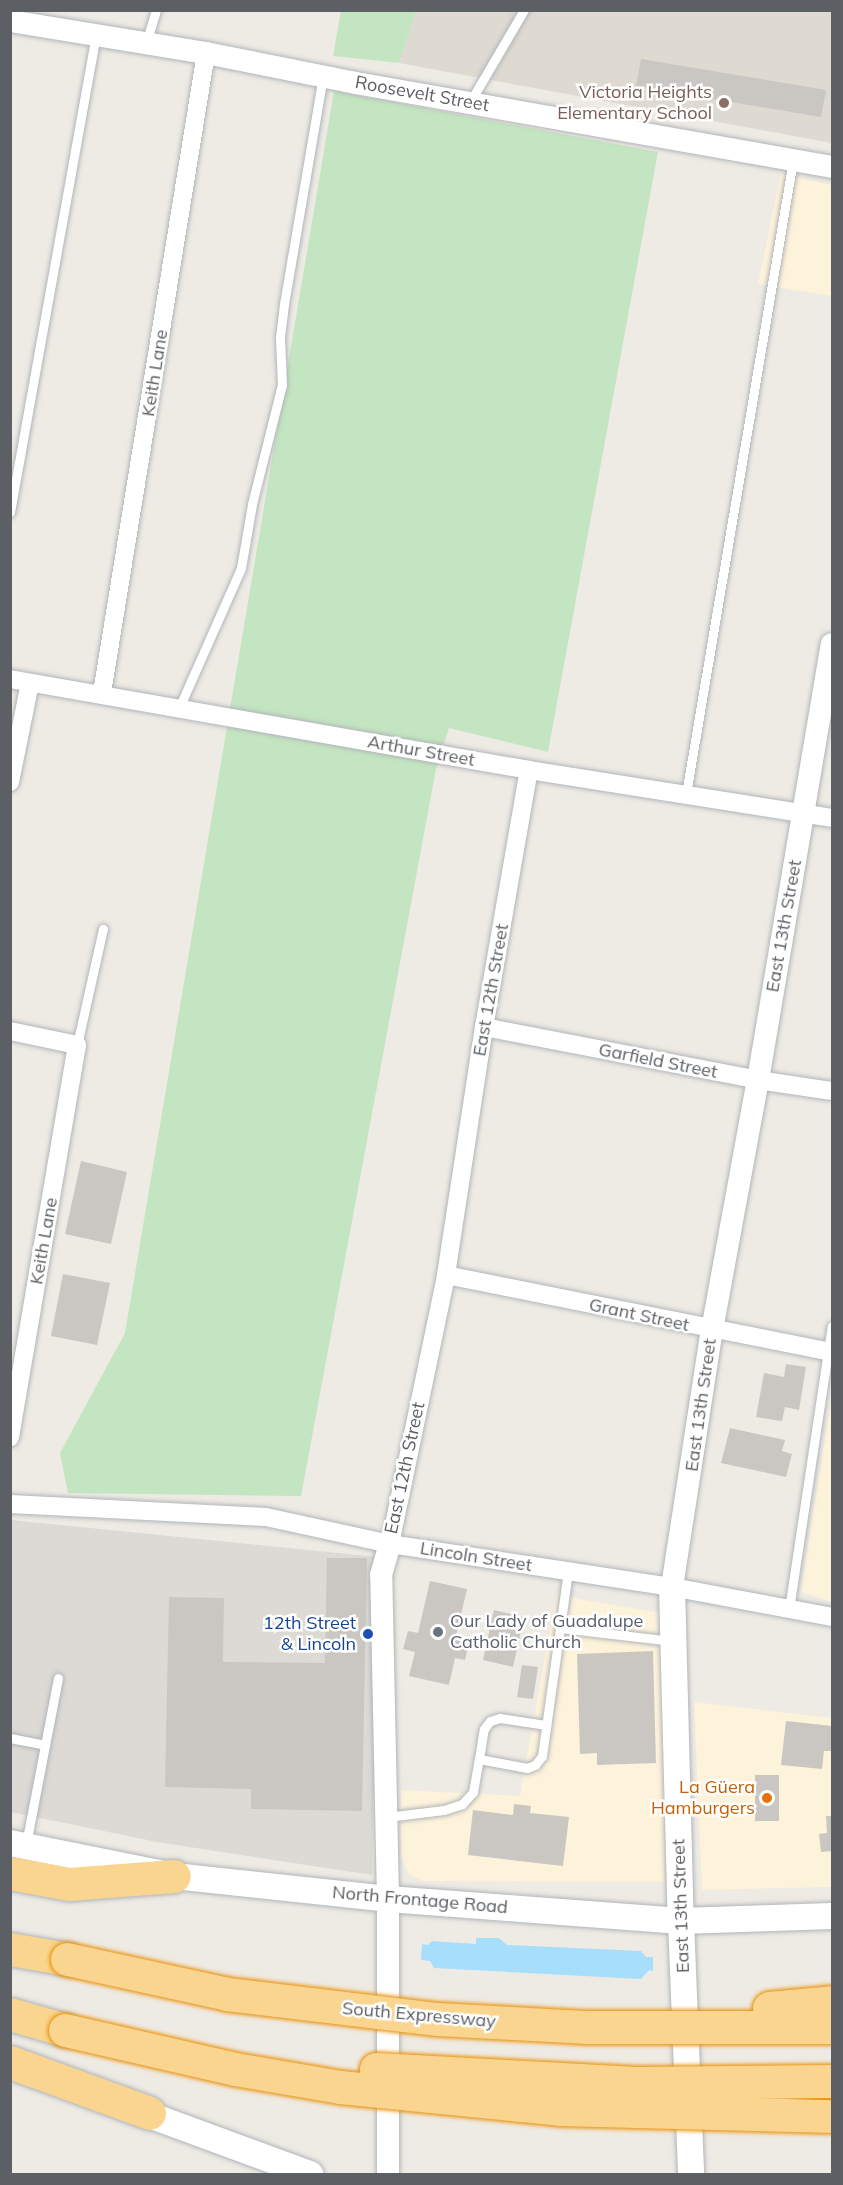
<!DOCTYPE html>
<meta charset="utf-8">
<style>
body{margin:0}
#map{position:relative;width:843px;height:2185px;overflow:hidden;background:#eeebe4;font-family:Mulish,sans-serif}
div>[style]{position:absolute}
.commercial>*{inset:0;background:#fdf2da}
.industrial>*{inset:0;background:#dddad6}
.education>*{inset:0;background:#dedad2}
.green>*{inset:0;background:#c4e5c1}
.water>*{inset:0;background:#a6defc}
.building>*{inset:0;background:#cac6c1}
.roads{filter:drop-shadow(0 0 2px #b1b5b9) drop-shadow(0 0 2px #b1b5b9)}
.service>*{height:9px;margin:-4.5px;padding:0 4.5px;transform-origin:4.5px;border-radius:4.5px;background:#fff}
.minor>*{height:18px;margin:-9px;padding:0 9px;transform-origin:9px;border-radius:9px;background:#fff}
.tertiary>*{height:22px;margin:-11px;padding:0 11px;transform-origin:11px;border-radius:11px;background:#fff}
.secondary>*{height:26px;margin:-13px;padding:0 13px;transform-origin:13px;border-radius:13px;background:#fff}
.motorway>*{height:33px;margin:-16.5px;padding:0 16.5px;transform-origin:16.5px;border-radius:16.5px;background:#fad58f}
.bridges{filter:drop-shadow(0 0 2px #eb9007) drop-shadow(0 0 2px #eb9007)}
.motorway-bridge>*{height:33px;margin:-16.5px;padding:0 16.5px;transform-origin:16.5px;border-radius:16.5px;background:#fad58f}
.dots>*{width:16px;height:16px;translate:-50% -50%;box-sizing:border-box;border:3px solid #fff;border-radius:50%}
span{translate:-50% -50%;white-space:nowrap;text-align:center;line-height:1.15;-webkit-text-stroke:5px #fff;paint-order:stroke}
.education-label{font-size:18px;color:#785e54}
.right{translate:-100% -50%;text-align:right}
.street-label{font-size:18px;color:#5c6064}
.worship-label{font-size:18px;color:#5b616d}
.left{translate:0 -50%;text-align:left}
.transit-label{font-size:18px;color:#164399}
.food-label{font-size:18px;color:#c56008}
.frame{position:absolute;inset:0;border:12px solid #5c6064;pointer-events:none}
</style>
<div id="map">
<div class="commercial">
<i style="clip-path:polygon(781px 174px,832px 185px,832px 296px,758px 284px)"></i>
<i style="clip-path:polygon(832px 1395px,832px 1602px,801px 1592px)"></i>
<i style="clip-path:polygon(556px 1595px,661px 1613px,665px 1882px,423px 1881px,409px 1874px,401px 1856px,401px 1790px,520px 1796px)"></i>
<i style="clip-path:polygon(694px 1702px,832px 1718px,832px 1887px,702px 1890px)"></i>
</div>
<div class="industrial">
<i style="clip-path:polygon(11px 1520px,378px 1557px,372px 1875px,157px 1842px,11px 1812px)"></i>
</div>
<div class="education">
<i style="clip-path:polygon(416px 11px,832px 11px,832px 143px,399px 63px)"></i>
</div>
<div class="green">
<i style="clip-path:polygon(341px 11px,416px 11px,399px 63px,333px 56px)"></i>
<i style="clip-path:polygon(334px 91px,658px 152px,548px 752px,449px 728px,436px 769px,301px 1496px,68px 1493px,60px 1453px,125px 1333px)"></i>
</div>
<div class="water">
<i style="clip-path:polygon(476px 1938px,499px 1938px,507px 1945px,641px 1951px,646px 1957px,653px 1957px,653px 1971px,649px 1970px,641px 1979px,434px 1968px,430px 1961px,421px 1960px,422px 1944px,428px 1945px,432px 1941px,476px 1944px)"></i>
</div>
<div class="building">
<i style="clip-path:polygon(641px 59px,826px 90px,821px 117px,636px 86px)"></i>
<i style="clip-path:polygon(81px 1161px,127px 1172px,111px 1244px,65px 1234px)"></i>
<i style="clip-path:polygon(63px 1274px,110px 1283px,97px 1345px,51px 1336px)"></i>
<i style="clip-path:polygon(786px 1364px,806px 1367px,799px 1410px,785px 1407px,782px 1421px,756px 1417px,764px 1373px,784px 1377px)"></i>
<i style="clip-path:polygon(730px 1428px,785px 1440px,782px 1451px,792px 1454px,786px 1477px,721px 1463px)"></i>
<i style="clip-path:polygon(327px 1558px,367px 1558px,362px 1811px,251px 1809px,251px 1789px,165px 1787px,169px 1597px,224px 1598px,223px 1662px,325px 1663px)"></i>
<i style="clip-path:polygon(430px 1581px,467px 1589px,455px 1640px,469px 1643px,465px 1660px,455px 1658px,449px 1685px,409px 1676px,415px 1652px,403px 1649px,408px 1631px,418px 1633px)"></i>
<i style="clip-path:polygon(494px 1610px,524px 1617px,513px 1667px,483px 1660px)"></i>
<i style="clip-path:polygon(653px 1651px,656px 1763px,597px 1765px,597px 1753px,580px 1754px,577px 1654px)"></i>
<i style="clip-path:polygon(522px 1665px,538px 1667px,533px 1699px,517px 1697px)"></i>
<i style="clip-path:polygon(786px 1721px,832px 1726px,832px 1751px,824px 1751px,822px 1769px,781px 1765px)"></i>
<i style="clip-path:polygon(755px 1775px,779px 1775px,779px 1821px,755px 1821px)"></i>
<i style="clip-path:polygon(514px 1804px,531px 1806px,530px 1813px,569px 1817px,563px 1866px,468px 1855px,473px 1810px,513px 1815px)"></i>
<i style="clip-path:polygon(826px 1816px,832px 1816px,832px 1851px,821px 1852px,819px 1834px,827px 1833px)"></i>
</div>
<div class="roads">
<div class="service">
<i style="left:146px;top:43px;width:34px;rotate:-73deg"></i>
<i style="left:470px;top:102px;width:107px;rotate:-59.6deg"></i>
<i style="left:10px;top:512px;width:484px;rotate:-79.8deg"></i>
<i style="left:179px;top:708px;width:153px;rotate:-66.1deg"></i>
<i style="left:241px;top:568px;width:65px;rotate:-80.2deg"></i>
<i style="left:252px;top:504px;width:123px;rotate:-75.9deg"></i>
<i style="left:282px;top:385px;width:48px;rotate:-92.4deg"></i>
<i style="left:280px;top:337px;width:33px;rotate:-83deg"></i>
<i style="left:284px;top:304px;width:231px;rotate:-80.3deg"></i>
<i style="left:686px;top:794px;width:643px;rotate:-80.42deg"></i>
<i style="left:77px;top:1045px;width:119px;rotate:-77.4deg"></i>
<i style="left:789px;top:1609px;width:286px;rotate:-81.4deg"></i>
<i style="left:561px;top:1628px;width:112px;rotate:6.7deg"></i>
<i style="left:10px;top:1738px;width:36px;rotate:11deg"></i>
<i style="left:479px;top:1759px;width:30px;rotate:-81deg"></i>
<i style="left:484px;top:1729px;width:10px;rotate:-53deg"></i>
<i style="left:490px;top:1721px;width:10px;rotate:-17deg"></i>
<i style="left:500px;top:1718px;width:47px;rotate:8.7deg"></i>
<i style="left:387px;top:1817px;width:57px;rotate:-7deg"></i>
<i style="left:444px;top:1810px;width:19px;rotate:-18deg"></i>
<i style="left:462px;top:1804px;width:16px;rotate:-47deg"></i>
<i style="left:473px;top:1792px;width:34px;rotate:-80deg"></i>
<i style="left:479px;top:1759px;width:49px;rotate:10.6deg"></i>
<i style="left:527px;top:1768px;width:9px;rotate:-21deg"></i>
<i style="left:535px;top:1765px;width:11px;rotate:-52deg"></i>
<i style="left:542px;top:1756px;width:187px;rotate:-82deg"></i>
<i style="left:26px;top:1844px;width:169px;rotate:-79.1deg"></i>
</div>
<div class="minor">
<i style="left:10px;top:679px;width:527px;rotate:9.94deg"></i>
<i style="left:529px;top:770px;width:307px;rotate:9deg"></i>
<i style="left:102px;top:693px;width:648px;rotate:-80.77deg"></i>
<i style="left:10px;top:782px;width:101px;rotate:-78.6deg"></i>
<i style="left:484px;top:1027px;width:279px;rotate:10.9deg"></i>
<i style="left:758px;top:1080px;width:75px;rotate:8.5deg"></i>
<i style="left:10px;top:1031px;width:68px;rotate:11.8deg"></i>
<i style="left:77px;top:1045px;width:398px;rotate:99.7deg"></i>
<i style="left:446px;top:1275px;width:394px;rotate:11.3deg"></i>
<i style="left:10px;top:1504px;width:256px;rotate:2.9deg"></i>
<i style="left:266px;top:1517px;width:127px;rotate:12.3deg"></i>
<i style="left:390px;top:1544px;width:285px;rotate:8.7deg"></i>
<i style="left:672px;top:1587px;width:163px;rotate:10.6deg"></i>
<i style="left:390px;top:1544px;width:275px;rotate:-78.2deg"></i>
<i style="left:446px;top:1275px;width:251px;rotate:-81.3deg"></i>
<i style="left:484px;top:1027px;width:261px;rotate:-80.1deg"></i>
</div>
<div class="tertiary">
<i style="left:10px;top:21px;width:199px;rotate:9.3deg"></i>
<i style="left:206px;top:53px;width:153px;rotate:11.3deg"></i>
<i style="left:356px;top:83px;width:483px;rotate:10deg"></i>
<i style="left:672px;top:1587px;width:260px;rotate:-81.2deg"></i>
<i style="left:712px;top:1330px;width:254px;rotate:-79.6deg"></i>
<i style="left:758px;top:1080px;width:442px;rotate:-80.4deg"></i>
<i style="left:388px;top:2174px;width:275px;rotate:-90deg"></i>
<i style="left:388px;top:1899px;width:324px;rotate:-91.2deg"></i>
<i style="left:381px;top:1575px;width:32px;rotate:-74deg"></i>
</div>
<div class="secondary">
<i style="left:672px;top:1587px;width:334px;rotate:88.5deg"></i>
<i style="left:681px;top:1921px;width:253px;rotate:87.7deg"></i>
<i style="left:10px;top:1843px;width:167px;rotate:11.4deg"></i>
<i style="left:174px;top:1876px;width:215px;rotate:6.1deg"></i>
<i style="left:388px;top:1899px;width:294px;rotate:4.3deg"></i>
<i style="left:681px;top:1921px;width:151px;rotate:-1.9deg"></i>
<i style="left:133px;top:2109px;width:189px;rotate:20.2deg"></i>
</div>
<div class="motorway">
<i style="left:10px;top:1873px;width:60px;rotate:10.6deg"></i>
<i style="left:69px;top:1884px;width:105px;rotate:-4.4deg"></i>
<i style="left:10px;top:1949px;width:58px;rotate:10deg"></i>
<i style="left:10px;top:2014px;width:57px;rotate:16.2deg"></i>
<i style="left:10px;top:2062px;width:148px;rotate:20.1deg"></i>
</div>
</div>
<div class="bridges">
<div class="motorway-bridge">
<i style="left:67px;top:1959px;width:164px;rotate:12.3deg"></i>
<i style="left:227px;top:1994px;width:212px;rotate:6.8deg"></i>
<i style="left:438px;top:2019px;width:150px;rotate:3.1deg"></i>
<i style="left:588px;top:2027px;width:244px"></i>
<i style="left:769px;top:2008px;width:63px;rotate:-5.4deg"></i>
<i style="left:65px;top:2030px;width:174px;rotate:12.9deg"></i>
<i style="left:235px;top:2069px;width:107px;rotate:9.7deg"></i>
<i style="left:340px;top:2087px;width:221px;rotate:5.7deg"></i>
<i style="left:560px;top:2109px;width:272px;rotate:1.5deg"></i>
<i style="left:376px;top:2069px;width:260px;rotate:3.1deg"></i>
<i style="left:636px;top:2083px;width:196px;rotate:-0.6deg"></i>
</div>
</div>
<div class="dots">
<i style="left:724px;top:103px;background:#8d6e63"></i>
<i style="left:438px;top:1632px;background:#6b7280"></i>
<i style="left:368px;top:1634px;background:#1a4fb4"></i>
<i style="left:767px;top:1798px;background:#e8710a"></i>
</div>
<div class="education-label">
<span class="right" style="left:712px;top:103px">Victoria Heights<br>Elementary School</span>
</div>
<div class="street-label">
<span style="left:422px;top:94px;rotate:10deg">Roosevelt Street</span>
<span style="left:155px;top:373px;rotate:-81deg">Keith Lane</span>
<span style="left:421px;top:751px;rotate:10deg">Arthur Street</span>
<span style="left:784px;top:926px;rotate:-80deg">East 13th Street</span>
<span style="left:491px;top:990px;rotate:-80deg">East 12th Street</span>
<span style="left:658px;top:1061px;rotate:11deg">Garfield Street</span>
<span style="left:44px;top:1241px;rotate:-80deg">Keith Lane</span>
<span style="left:639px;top:1315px;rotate:12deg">Grant Street</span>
<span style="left:701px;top:1405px;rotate:-82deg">East 13th Street</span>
<span style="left:405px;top:1468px;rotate:-78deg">East 12th Street</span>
<span style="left:476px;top:1557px;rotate:9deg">Lincoln Street</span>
<span style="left:420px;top:1900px;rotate:5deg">North Frontage Road</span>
<span style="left:681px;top:1906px;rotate:-92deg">East 13th Street</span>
<span style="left:419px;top:2015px;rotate:5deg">South Expressway</span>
</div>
<div class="worship-label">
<span class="left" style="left:450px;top:1632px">Our Lady of Guadalupe<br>Catholic Church</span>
</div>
<div class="transit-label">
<span class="right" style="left:356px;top:1634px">12th Street<br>&amp; Lincoln</span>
</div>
<div class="food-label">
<span class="right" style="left:755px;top:1798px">La Güera<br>Hamburgers</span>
</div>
<div class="frame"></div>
</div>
